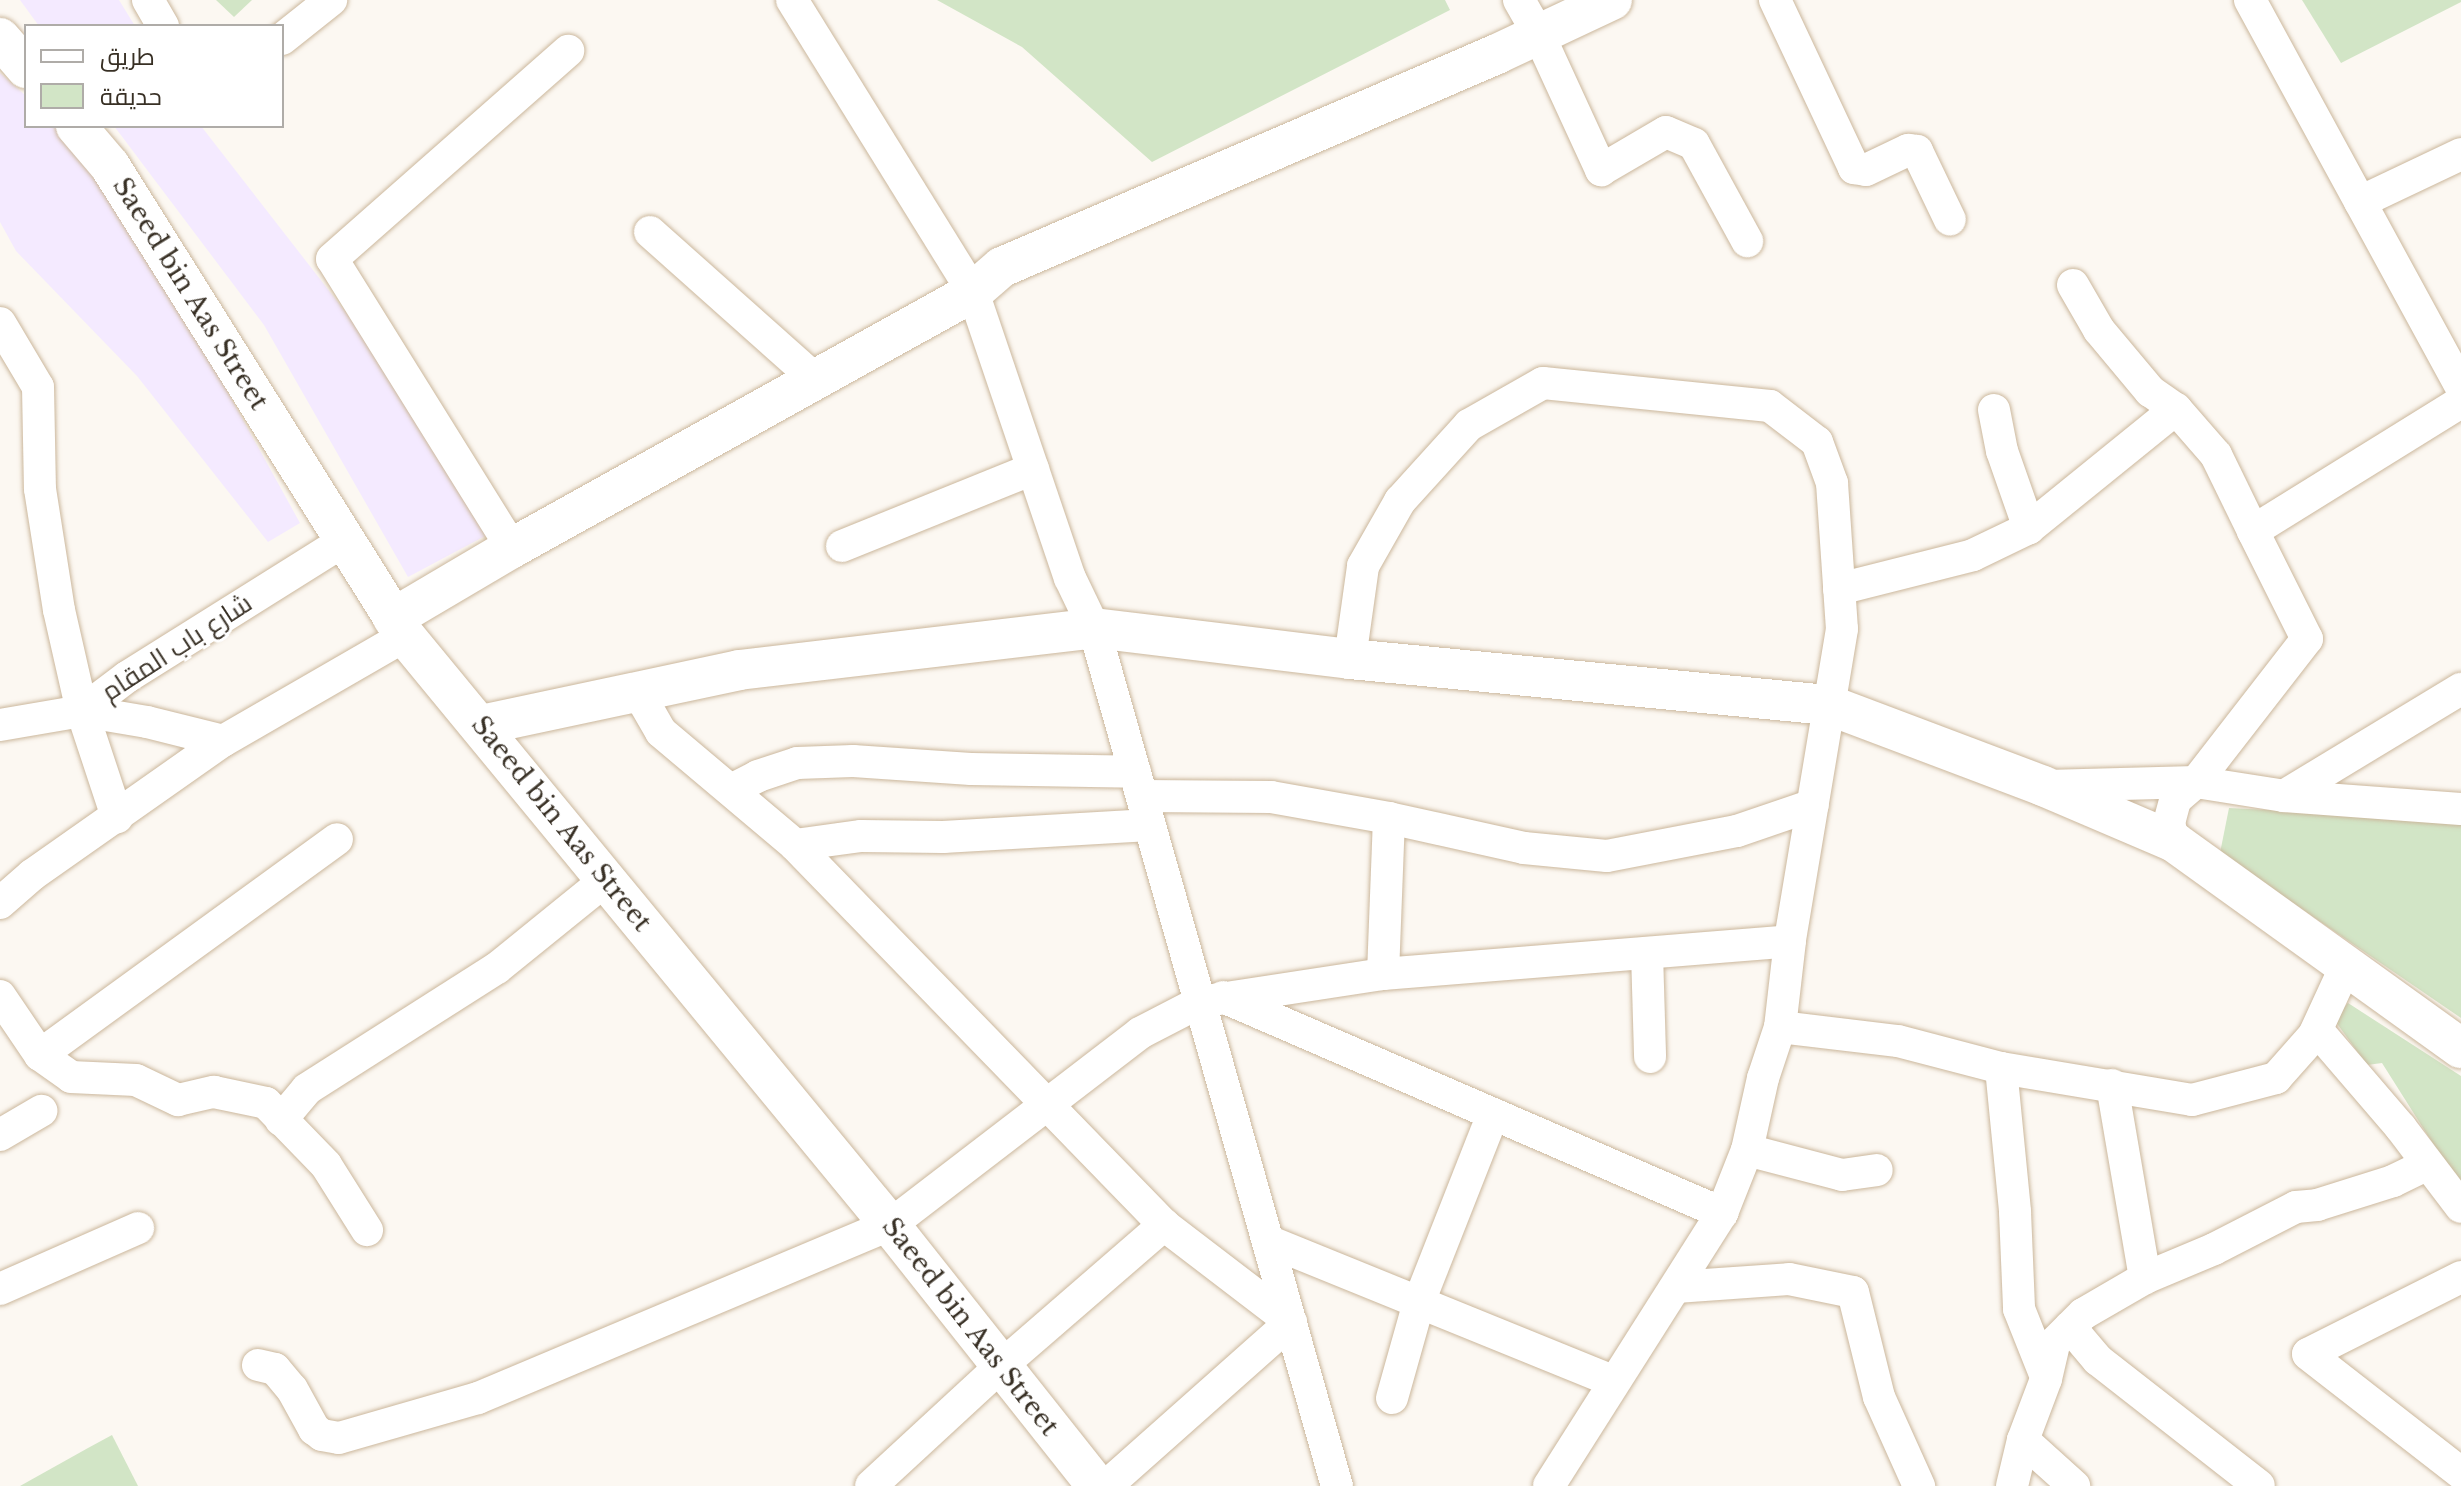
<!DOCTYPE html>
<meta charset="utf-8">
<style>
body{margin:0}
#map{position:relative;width:2461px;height:1486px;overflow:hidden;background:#fcf8f2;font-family:"Libre Baskerville",Cairo,serif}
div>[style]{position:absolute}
.commercial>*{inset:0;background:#f4eaff}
.green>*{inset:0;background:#d2e5c6}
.roads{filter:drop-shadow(0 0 2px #cbb79c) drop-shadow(0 0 2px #cbb79c)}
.minor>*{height:32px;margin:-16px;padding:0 16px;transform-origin:16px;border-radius:16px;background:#fff}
.major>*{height:40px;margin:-20px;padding:0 20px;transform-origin:20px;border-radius:20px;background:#fff}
span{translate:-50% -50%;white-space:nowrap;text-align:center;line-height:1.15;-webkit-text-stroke:6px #fff;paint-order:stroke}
.street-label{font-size:26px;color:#383025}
.legend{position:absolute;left:24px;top:24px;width:260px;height:104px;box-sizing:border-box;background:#fff;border:2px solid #afaca8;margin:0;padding:10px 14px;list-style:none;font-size:24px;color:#383025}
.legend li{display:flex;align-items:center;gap:16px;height:40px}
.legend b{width:40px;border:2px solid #afaca8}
</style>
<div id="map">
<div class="commercial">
<i style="clip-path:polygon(20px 0,119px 0,135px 26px,39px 26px)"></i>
<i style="clip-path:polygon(0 73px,26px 96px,26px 126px,60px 126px,101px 163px,300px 523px,268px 542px,137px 376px,16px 251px,0 222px)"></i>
<i style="clip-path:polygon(114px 126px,201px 126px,358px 328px,487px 535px,408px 577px,264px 325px)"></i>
</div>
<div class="green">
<i style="clip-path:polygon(216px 0,252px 0,234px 17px)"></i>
<i style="clip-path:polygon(937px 0,1445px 0,1450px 10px,1152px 162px,1022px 47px)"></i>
<i style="clip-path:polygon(2302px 0,2461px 0,2461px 2px,2341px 63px)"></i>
<i style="clip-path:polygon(2229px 808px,2461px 820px,2461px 1018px,2220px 853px)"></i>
<i style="clip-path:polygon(2348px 1003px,2461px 1076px,2461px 1188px,2382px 1063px,2367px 1065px,2333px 1018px)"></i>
<i style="clip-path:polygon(112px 1435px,138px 1486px,20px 1486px,88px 1448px)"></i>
</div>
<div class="roads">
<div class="minor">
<i style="left:148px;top:0;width:30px;rotate:60deg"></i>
<i style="left:792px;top:0;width:344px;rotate:58.2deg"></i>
<i style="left:973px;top:292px;width:302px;rotate:71.3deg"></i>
<i style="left:1070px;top:578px;width:55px;rotate:64.4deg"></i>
<i style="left:1094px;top:628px;width:892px;rotate:74.19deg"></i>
<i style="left:1519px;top:0;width:40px;rotate:60.3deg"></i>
<i style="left:1539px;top:35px;width:149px;rotate:65.3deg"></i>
<i style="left:1601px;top:170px;width:75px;rotate:-30.3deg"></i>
<i style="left:1666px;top:132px;width:30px;rotate:23deg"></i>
<i style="left:1694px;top:144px;width:111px;rotate:61.3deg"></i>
<i style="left:1775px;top:0;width:186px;rotate:64.8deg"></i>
<i style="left:1854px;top:168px;width:12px;rotate:9deg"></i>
<i style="left:1866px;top:170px;width:47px;rotate:-25.5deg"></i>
<i style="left:1908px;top:150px;width:9px;rotate:6deg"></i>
<i style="left:1917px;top:151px;width:76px;rotate:64.4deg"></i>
<i style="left:2250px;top:0;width:441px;rotate:61.4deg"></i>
<i style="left:282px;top:39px;width:63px;rotate:-38.5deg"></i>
<i style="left:2360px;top:202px;width:112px;rotate:-25.4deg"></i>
<i style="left:650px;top:232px;width:222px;rotate:41.7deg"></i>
<i style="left:2073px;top:285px;width:52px;rotate:60deg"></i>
<i style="left:2099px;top:330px;width:80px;rotate:50.1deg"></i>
<i style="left:2150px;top:391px;width:32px;rotate:35deg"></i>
<i style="left:2176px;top:409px;width:61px;rotate:49deg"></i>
<i style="left:2216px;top:455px;width:85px;rotate:64deg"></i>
<i style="left:0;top:323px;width:74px;rotate:59.3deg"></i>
<i style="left:38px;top:387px;width:102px;rotate:88.9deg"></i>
<i style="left:40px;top:489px;width:122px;rotate:81.1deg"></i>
<i style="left:59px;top:610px;width:104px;rotate:77.2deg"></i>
<i style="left:82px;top:711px;width:112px;rotate:71.7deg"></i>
<i style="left:1994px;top:410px;width:42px;rotate:79deg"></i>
<i style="left:2002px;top:451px;width:82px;rotate:70.7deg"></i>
<i style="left:842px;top:546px;width:206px;rotate:-22deg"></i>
<i style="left:512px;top:548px;width:340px;rotate:-121.9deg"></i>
<i style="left:332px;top:259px;width:315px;rotate:-41.4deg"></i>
<i style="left:1839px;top:589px;width:138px;rotate:-14.2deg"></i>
<i style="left:1973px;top:555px;width:62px;rotate:-25.7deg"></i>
<i style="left:2029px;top:528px;width:189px;rotate:-39deg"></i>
<i style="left:1350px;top:659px;width:94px;rotate:-82deg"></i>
<i style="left:1363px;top:566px;width:75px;rotate:-60.4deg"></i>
<i style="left:1400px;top:501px;width:103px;rotate:-47.8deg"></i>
<i style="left:1469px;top:425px;width:85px;rotate:-29.6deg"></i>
<i style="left:1543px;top:383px;width:228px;rotate:5.8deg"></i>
<i style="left:1770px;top:406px;width:59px;rotate:37.5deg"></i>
<i style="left:1817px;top:442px;width:44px;rotate:69.9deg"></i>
<i style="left:1832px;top:483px;width:146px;rotate:86.1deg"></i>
<i style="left:1842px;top:629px;width:316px;rotate:99.5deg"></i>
<i style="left:1790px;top:941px;width:87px;rotate:96.6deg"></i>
<i style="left:1780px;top:1027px;width:54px;rotate:108.4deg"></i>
<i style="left:1763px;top:1078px;width:74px;rotate:102.5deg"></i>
<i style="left:1747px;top:1150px;width:68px;rotate:111.6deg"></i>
<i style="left:1722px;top:1213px;width:323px;rotate:122.4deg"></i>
<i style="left:638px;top:692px;width:46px;rotate:60.1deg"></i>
<i style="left:661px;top:732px;width:175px;rotate:40.1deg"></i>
<i style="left:795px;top:845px;width:530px;rotate:45.84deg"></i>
<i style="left:1164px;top:1225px;width:160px;rotate:37.4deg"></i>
<i style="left:1291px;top:1322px;width:247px;rotate:138.4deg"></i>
<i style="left:82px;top:711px;width:66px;rotate:9.6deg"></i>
<i style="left:147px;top:722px;width:78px;rotate:14deg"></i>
<i style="left:223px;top:741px;width:210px;rotate:-30deg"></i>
<i style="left:0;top:725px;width:83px;rotate:-9.7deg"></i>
<i style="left:82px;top:711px;width:56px;rotate:-37.1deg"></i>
<i style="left:127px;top:677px;width:256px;rotate:-32.1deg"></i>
<i style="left:2046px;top:786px;width:150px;rotate:-1.5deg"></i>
<i style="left:2196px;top:782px;width:89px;rotate:9deg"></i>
<i style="left:2284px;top:796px;width:177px;rotate:4.2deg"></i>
<i style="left:731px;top:790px;width:30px;rotate:-27deg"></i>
<i style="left:758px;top:776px;width:41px;rotate:-18.4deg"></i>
<i style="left:797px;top:763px;width:56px;rotate:-2deg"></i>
<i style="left:853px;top:761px;width:118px;rotate:3.9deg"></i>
<i style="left:971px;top:769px;width:164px;rotate:1deg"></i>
<i style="left:1142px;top:796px;width:129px;rotate:0.4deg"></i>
<i style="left:1271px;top:797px;width:120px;rotate:10.1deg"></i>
<i style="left:1389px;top:818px;width:138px;rotate:12.5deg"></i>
<i style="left:1524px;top:848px;width:83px;rotate:5.5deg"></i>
<i style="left:1607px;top:856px;width:132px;rotate:-10.9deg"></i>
<i style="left:1737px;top:831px;width:80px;rotate:-18.9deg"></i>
<i style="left:2284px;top:796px;width:207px;rotate:-31.2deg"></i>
<i style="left:2174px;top:842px;width:20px;rotate:-105deg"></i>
<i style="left:2169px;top:823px;width:24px;rotate:-75deg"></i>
<i style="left:2175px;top:800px;width:28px;rotate:-41deg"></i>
<i style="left:2196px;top:782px;width:181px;rotate:-52.2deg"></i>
<i style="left:2307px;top:639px;width:121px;rotate:-116.6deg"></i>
<i style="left:2253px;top:531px;width:245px;rotate:-31.8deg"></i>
<i style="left:795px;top:845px;width:67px;rotate:-7.8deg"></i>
<i style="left:861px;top:836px;width:82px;rotate:0.7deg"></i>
<i style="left:943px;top:837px;width:207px;rotate:-3.3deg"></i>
<i style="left:0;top:903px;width:43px;rotate:-41.2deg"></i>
<i style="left:32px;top:875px;width:233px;rotate:-35.1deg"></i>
<i style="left:1647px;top:953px;width:104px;rotate:88.3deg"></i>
<i style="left:1383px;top:974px;width:156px;rotate:-87.8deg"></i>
<i style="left:0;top:996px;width:71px;rotate:55.9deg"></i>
<i style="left:40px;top:1055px;width:38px;rotate:35deg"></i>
<i style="left:71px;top:1077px;width:65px;rotate:2.6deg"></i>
<i style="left:136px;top:1080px;width:47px;rotate:25.5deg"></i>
<i style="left:178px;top:1100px;width:37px;rotate:-13deg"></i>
<i style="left:214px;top:1092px;width:53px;rotate:11.9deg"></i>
<i style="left:266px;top:1103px;width:86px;rotate:45.9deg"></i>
<i style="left:326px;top:1165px;width:77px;rotate:57.8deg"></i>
<i style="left:1223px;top:997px;width:544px;rotate:23.41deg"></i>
<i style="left:1780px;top:1027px;width:119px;rotate:6.8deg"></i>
<i style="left:1898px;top:1041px;width:106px;rotate:14.7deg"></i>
<i style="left:2001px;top:1068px;width:194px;rotate:9.5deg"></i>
<i style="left:2192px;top:1100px;width:87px;rotate:-14.7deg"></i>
<i style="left:2276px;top:1078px;width:57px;rotate:-48.5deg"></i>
<i style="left:2314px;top:1035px;width:74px;rotate:-65.2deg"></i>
<i style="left:2317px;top:1030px;width:129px;rotate:49.4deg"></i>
<i style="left:2401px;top:1128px;width:99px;rotate:52.8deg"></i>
<i style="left:40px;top:1055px;width:367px;rotate:-36deg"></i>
<i style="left:2001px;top:1068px;width:145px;rotate:84.4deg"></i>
<i style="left:2015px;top:1212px;width:97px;rotate:87.6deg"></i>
<i style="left:2019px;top:1309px;width:73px;rotate:68.3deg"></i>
<i style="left:2112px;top:1085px;width:196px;rotate:80.3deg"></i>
<i style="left:281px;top:1120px;width:40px;rotate:-50deg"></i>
<i style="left:307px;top:1089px;width:225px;rotate:-32.5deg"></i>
<i style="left:497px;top:968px;width:141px;rotate:-39deg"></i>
<i style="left:0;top:1135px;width:48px;rotate:-30.3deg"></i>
<i style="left:1747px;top:1150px;width:98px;rotate:14.7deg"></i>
<i style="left:1842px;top:1175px;width:35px;rotate:-8deg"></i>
<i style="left:1268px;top:1241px;width:372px;rotate:22.1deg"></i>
<i style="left:2461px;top:1277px;width:171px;rotate:153.3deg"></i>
<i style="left:2308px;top:1354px;width:194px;rotate:37.9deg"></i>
<i style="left:1676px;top:1287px;width:113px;rotate:-4deg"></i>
<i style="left:1789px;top:1279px;width:65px;rotate:11.5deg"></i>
<i style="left:1853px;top:1292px;width:108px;rotate:76.1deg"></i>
<i style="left:1879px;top:1397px;width:98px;rotate:65.8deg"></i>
<i style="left:0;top:1289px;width:151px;rotate:-23.8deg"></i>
<i style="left:2070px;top:1327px;width:43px;rotate:49.7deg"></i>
<i style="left:2098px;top:1360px;width:204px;rotate:38deg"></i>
<i style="left:258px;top:1365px;width:17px;rotate:13deg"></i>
<i style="left:275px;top:1369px;width:26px;rotate:50deg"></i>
<i style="left:292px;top:1389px;width:46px;rotate:61.2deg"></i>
<i style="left:314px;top:1429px;width:10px;rotate:37deg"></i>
<i style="left:322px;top:1435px;width:17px;rotate:10deg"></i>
<i style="left:339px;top:1438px;width:145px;rotate:-16.1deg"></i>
<i style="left:478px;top:1398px;width:447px;rotate:-22.8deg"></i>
<i style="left:890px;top:1225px;width:315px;rotate:-37.5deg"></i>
<i style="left:1140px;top:1033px;width:68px;rotate:-27.3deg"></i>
<i style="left:1200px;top:1002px;width:185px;rotate:-8.7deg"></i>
<i style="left:1383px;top:974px;width:408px;rotate:-4.6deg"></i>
<i style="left:1392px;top:1398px;width:100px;rotate:-74.3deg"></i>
<i style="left:1419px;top:1302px;width:202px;rotate:-68.5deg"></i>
<i style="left:2023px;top:1440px;width:69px;rotate:42deg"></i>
<i style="left:871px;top:1486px;width:177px;rotate:-42.7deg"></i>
<i style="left:1001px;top:1366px;width:216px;rotate:-40.9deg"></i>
<i style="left:2012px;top:1486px;width:47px;rotate:-76.6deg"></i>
<i style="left:2023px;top:1440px;width:65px;rotate:-69.3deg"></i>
<i style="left:2046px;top:1379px;width:37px;rotate:-77deg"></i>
<i style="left:2054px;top:1343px;width:41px;rotate:-45deg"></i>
<i style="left:2083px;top:1314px;width:72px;rotate:-30.1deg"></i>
<i style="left:2145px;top:1278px;width:75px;rotate:-22.8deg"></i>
<i style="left:2214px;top:1249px;width:92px;rotate:-27.1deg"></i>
<i style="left:2296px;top:1207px;width:21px;rotate:-5deg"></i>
<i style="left:2317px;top:1205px;width:80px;rotate:-17.5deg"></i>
<i style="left:2393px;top:1181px;width:37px;rotate:-26deg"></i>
</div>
<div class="major">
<i style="left:0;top:38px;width:40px;rotate:49deg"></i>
<i style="left:76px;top:126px;width:52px;rotate:49.6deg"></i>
<i style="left:110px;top:166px;width:555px;rotate:57.89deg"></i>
<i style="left:405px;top:636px;width:763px;rotate:50.53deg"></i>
<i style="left:890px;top:1225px;width:333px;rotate:51.6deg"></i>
<i style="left:393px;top:618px;width:138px;rotate:-30.5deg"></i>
<i style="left:512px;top:548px;width:527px;rotate:-29.04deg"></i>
<i style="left:973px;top:292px;width:38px;rotate:-41deg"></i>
<i style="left:1002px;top:267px;width:539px;rotate:-23.28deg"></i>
<i style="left:1497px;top:54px;width:127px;rotate:-25.2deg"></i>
<i style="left:481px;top:725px;width:264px;rotate:-12deg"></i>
<i style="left:739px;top:670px;width:357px;rotate:-6.7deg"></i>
<i style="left:1094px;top:628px;width:258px;rotate:6.9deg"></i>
<i style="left:1350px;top:659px;width:481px;rotate:5.5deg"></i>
<i style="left:1829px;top:705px;width:229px;rotate:20.7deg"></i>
<i style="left:2043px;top:786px;width:142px;rotate:23.1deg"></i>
<i style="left:2174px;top:842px;width:353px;rotate:35.7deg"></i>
</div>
</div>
<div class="street-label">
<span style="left:190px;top:294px;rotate:58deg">Saeed bin Aas Street</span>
<span style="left:177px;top:648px;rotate:-33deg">شارع باب المقام</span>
<span style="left:561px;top:824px;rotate:51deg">Saeed bin Aas Street</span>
<span style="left:970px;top:1327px;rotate:52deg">Saeed bin Aas Street</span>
</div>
<ul class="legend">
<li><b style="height:10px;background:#fff"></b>طريق</li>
<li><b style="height:22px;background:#d2e5c6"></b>حديقة</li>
</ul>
</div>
